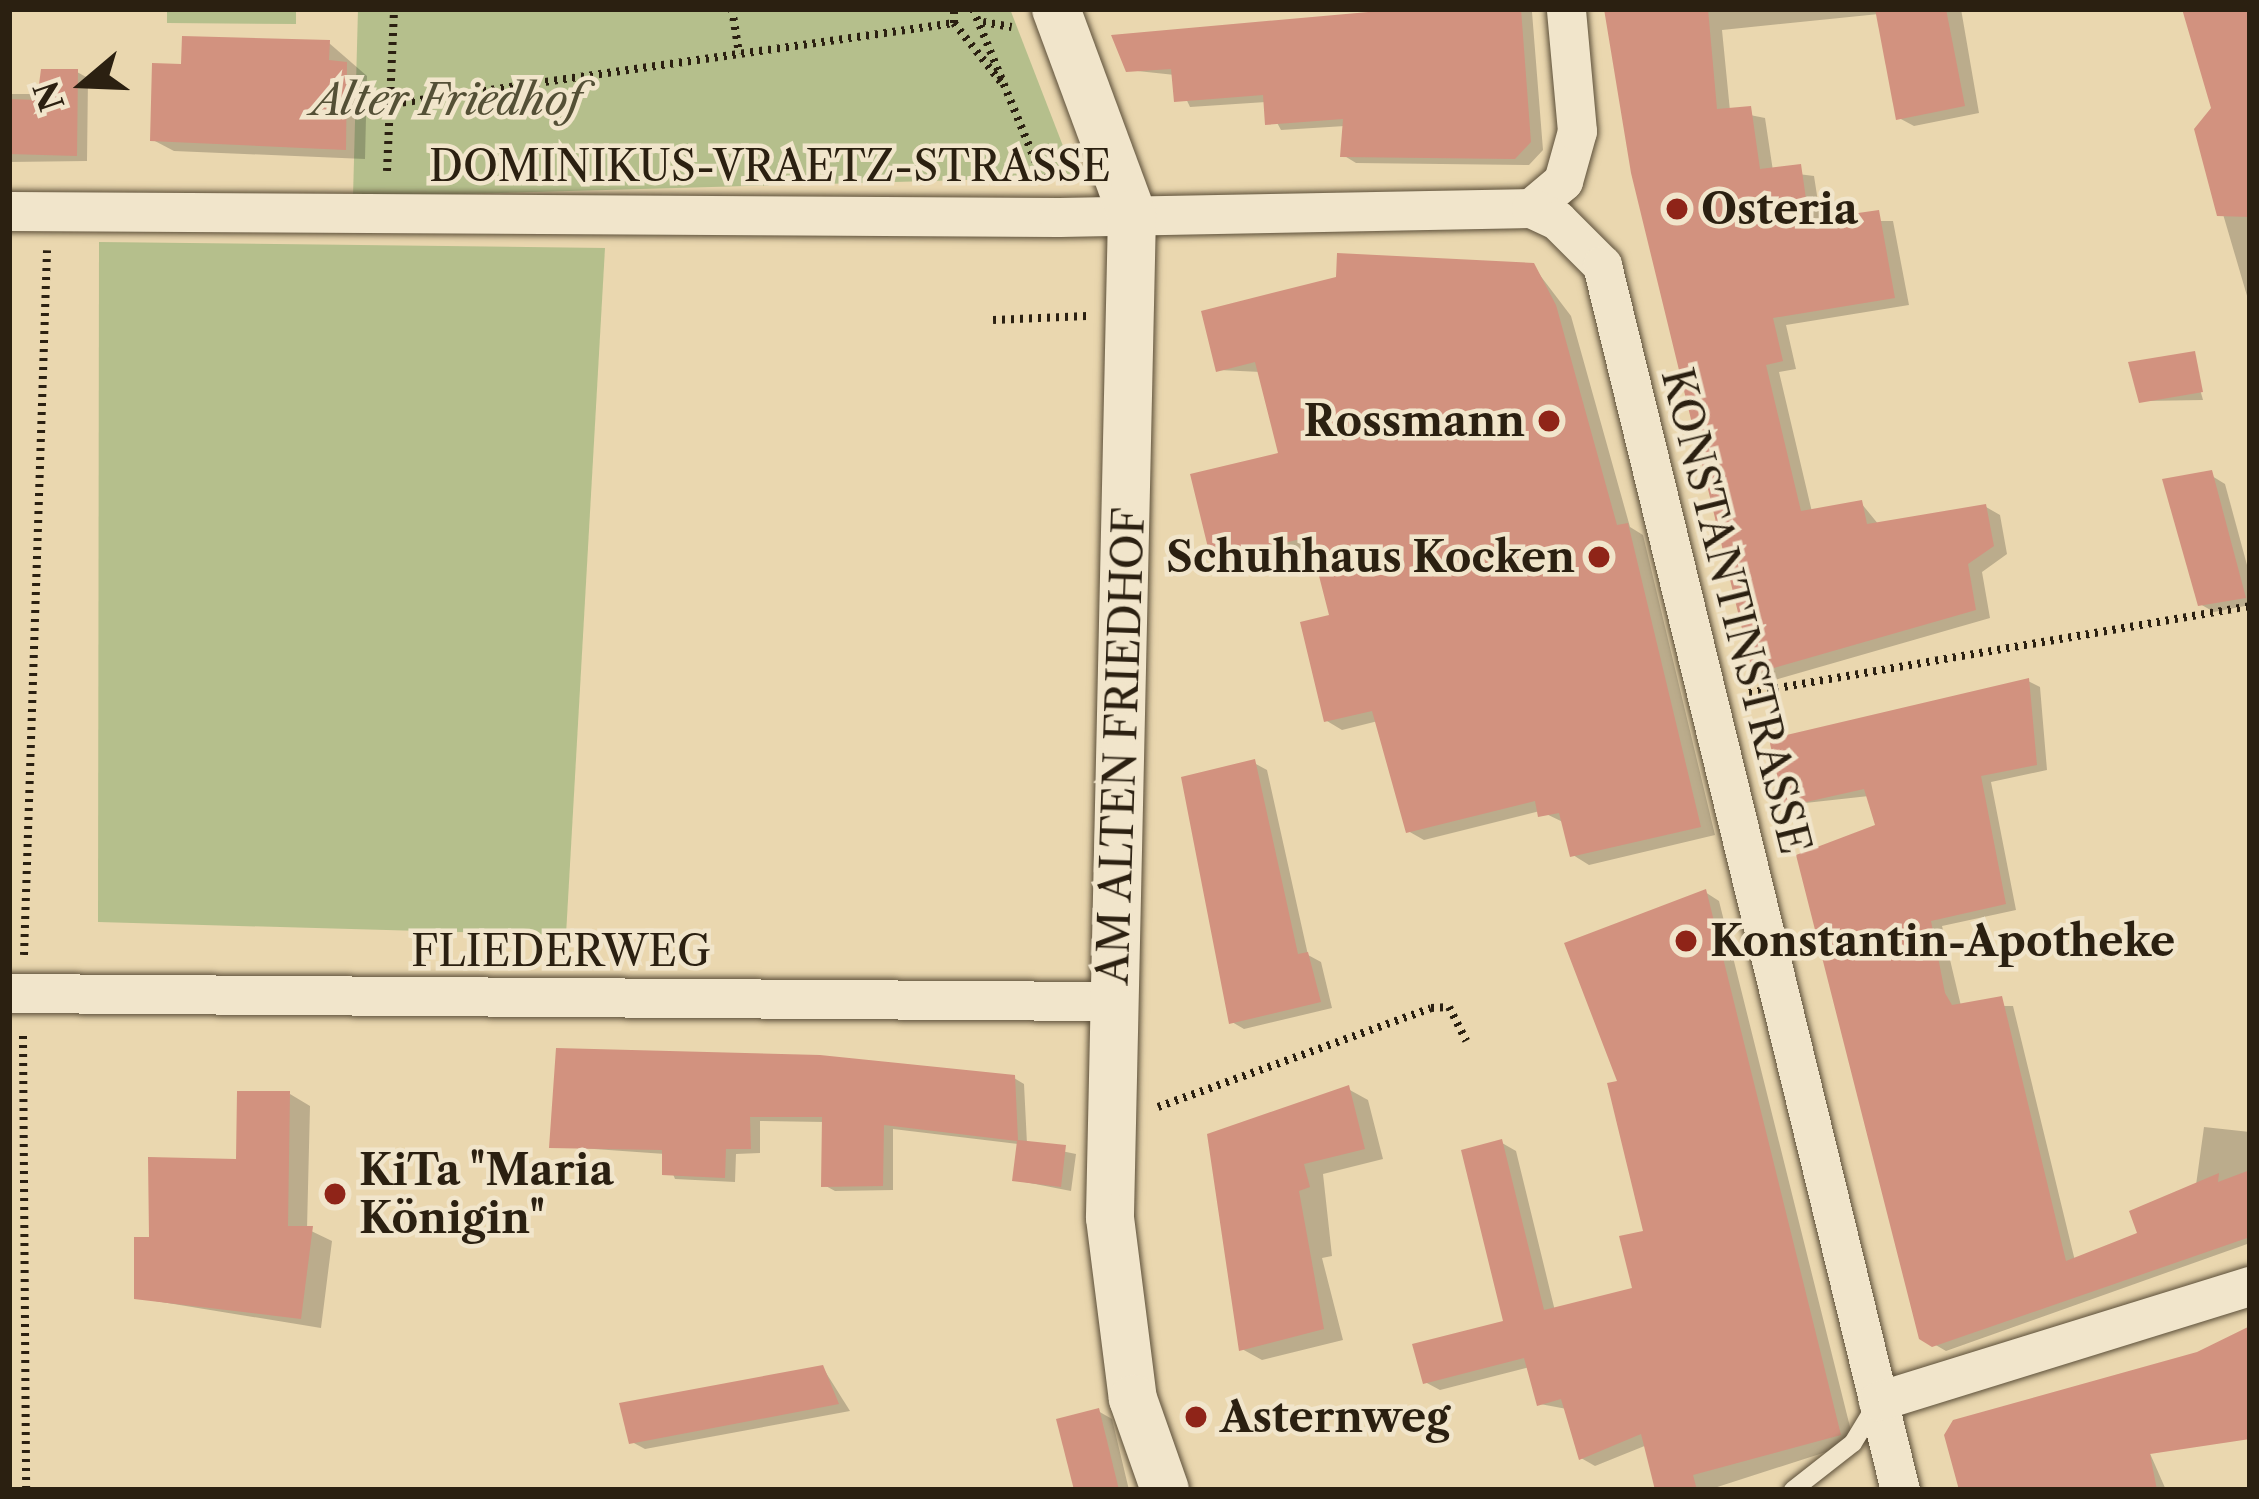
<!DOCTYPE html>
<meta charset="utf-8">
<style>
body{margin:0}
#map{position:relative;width:2259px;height:1499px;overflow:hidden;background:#ead7af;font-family:"Libre Caslon Text",serif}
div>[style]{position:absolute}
.green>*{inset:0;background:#b5bf8c}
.shadow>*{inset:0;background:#0003}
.building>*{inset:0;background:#d2927f}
.path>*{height:8px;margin-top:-4px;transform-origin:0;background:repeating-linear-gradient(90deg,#2b2011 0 3px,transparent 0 9px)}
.roads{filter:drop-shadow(0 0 3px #5b4e38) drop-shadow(0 0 3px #5b4e38)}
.service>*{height:18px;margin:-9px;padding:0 9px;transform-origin:9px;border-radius:9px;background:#f1e5cb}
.minor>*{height:39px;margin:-19.5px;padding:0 19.5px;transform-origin:19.5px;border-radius:19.5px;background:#f1e5cb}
.tertiary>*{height:48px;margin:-24px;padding:0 24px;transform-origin:24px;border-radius:24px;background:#f1e5cb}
.dots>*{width:33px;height:33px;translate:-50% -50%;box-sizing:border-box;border:6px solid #f1e5cb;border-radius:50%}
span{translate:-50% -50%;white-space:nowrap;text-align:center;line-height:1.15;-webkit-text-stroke:9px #f1e5cb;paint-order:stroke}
.park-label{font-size:42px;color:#545036;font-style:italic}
.street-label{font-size:42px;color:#2b2011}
.poi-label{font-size:42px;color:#2b2011;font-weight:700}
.left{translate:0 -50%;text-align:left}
.right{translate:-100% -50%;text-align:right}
.frame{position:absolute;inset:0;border:12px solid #2b2011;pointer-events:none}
.north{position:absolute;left:24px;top:24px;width:120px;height:120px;-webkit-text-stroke:9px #f1e5cb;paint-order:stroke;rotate:251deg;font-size:33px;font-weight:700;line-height:48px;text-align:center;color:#2b2011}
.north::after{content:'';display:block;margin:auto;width:42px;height:54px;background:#2b2011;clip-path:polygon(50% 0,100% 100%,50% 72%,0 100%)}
</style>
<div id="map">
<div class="green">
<i style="clip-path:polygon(167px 9px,296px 9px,296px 24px,167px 23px)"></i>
<i style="clip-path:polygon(358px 9px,1010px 9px,1075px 177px,353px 197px)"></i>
<i style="clip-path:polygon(99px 242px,605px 248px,566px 935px,98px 922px)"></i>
</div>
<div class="shadow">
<i style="clip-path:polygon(1405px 9px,1532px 12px,1543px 150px,1529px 165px,1356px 163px,1343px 155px,1345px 126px,1281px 130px,1266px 102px,1190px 107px,1175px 75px,1128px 70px)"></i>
<i style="clip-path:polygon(1616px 9px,1961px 9px,1979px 113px,1914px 126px,1899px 118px,1879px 14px,1722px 30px,1730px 111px,1765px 118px,1773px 171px,1814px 176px,1821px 221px,1893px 221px,1909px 305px,1786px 325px,1796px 369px,1779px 372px,1812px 512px,1861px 503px,1879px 525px,1986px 507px,2000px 515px,2007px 554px,1982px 572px,1990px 618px,1771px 681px,1756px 672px)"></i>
<i style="clip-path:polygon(2184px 9px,2250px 9px,2250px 306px,2198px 129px,2214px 109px)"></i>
<i style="clip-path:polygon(329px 43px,367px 76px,365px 159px,174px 151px,153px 140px,184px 67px)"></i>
<i style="clip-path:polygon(77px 72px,88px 78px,87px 161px,9px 162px,9px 94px,42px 94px)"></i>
<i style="clip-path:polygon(1533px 266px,1571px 316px,1630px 527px,1643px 535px,1715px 835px,1589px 865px,1573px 855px,1565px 823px,1540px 811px,1424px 840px,1408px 831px,1378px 721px,1342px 730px,1327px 721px,1332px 618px,1314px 547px,1230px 567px,1214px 558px,1282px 455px,1261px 372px,1219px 370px)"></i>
<i style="clip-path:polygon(2193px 364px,2203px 400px,2142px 401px)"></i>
<i style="clip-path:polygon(2212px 476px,2225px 484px,2250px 576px,2250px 605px,2214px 612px,2200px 604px)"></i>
<i style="clip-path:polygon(2028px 681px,2040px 687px,2047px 770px,1991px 782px,2016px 910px,1942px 926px,1961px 1006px,2013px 1006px,2075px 1261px,2141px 1235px,2196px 1185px,2204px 1127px,2250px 1132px,2250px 1243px,1946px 1351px,1922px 1337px,1879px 827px,1869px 796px,1787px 805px)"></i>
<i style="clip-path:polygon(1254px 763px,1267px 770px,1308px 955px,1321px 962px,1332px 1008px,1244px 1029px,1232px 1022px)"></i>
<i style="clip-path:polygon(1705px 892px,1719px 901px,1854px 1443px,1708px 1490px,1658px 1490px,1647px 1445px,1595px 1466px,1581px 1458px,1567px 1409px,1540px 1404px,1530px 1367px,1440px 1390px,1425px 1382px,1506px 1323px,1502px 1143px,1516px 1151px,1555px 1311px,1636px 1290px,1647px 1233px,1621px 1083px)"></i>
<i style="clip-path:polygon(1014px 1078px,1024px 1084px,1027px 1144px,1076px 1154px,1071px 1191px,1015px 1180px,1019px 1144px,893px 1129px,893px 1190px,835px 1191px,824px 1185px,825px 1122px,760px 1121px,760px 1153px,736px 1154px,735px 1182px,675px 1179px,665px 1154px,552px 1146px)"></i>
<i style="clip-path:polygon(1348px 1089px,1368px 1100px,1383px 1159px,1323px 1174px,1332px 1256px,1322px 1258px,1343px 1340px,1262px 1360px,1242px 1349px,1210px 1136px)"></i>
<i style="clip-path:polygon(290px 1094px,310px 1106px,307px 1229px,332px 1241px,321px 1328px,137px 1298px,152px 1240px,239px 1163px)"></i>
<i style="clip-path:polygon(2250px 1335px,2250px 1412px,2148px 1449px,2166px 1490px,1960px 1490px)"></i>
<i style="clip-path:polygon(823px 1368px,850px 1411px,645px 1449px,632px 1442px)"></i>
<i style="clip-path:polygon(1098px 1411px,1112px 1419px,1129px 1490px,1028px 1490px,1076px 1489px)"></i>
</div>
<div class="building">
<i style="clip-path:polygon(1402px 9px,1521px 9px,1531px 142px,1515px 159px,1340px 157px,1343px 119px,1265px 125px,1263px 95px,1174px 102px,1171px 69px,1126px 72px,1111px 35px)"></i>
<i style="clip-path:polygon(1604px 9px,1708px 9px,1717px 109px,1751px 106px,1760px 169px,1801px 164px,1809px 220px,1879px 210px,1895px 298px,1773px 318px,1783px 361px,1766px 365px,1801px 511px,1862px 500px,1867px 524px,1986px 504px,1994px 546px,1968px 564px,1976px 610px,1753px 674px,1631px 173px)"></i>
<i style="clip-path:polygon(1875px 9px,1946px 9px,1965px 106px,1896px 120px)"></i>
<i style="clip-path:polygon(2182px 9px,2250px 9px,2250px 217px,2217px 216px,2194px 129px,2211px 108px)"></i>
<i style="clip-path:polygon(182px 36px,330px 40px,329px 60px,347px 62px,346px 150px,150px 141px,152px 63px,181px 64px)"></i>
<i style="clip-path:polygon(41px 69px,78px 69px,77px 156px,9px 154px,9px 99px,37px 100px)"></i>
<i style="clip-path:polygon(1337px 253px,1534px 263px,1556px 305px,1617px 525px,1628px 523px,1701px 827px,1570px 857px,1559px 813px,1538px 817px,1535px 801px,1406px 833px,1372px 711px,1324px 722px,1300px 622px,1329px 615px,1309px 537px,1211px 560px,1190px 474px,1278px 453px,1255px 362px,1216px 372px,1201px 311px,1336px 277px)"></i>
<i style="clip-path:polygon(2195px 351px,2203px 392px,2139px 403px,2128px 362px)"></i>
<i style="clip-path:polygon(2212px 470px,2246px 598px,2198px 606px,2162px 479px)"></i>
<i style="clip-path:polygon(2029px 678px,2037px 765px,1981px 776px,2006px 904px,1931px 921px,1945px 993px,1952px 1005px,2002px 996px,2066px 1261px,2137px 1233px,2129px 1211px,2219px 1173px,2218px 1182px,2250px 1170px,2250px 1237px,1932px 1347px,1919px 1339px,1796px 855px,1875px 825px,1864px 789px,1784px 807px,1769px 739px)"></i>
<i style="clip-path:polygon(1255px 759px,1298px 954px,1308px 952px,1321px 1002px,1229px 1024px,1181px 777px)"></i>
<i style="clip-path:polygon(1706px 889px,1841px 1435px,1693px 1475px,1697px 1490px,1655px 1490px,1641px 1434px,1579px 1460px,1561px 1399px,1537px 1406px,1524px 1358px,1423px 1384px,1412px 1344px,1503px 1321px,1461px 1150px,1502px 1139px,1544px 1310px,1632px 1288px,1619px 1236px,1643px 1231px,1607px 1083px,1617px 1081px,1564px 943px)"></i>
<i style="clip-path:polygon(556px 1048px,820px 1055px,1015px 1075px,1018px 1140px,1066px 1145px,1061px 1187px,1012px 1181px,1017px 1141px,884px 1125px,883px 1186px,821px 1187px,822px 1117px,750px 1117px,751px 1149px,726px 1149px,725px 1178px,662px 1175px,662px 1150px,549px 1148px)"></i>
<i style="clip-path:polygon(1349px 1085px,1365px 1149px,1304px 1164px,1310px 1187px,1299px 1191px,1324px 1329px,1239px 1351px,1207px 1134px)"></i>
<i style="clip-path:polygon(237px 1091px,290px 1091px,288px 1226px,313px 1226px,301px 1319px,134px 1299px,134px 1237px,149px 1237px,148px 1157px,236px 1159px)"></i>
<i style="clip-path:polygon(2250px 1326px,2250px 1439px,2150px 1454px,2157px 1490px,1959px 1490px,1944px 1435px,1953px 1420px,2197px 1352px)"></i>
<i style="clip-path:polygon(823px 1365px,839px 1404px,629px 1444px,619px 1403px)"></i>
<i style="clip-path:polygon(1099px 1408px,1119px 1490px,1074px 1490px,1056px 1419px)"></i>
</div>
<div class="path">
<i style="left:732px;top:9px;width:45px;rotate:81deg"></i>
<i style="left:973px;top:9px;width:182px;rotate:67.7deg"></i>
<i style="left:983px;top:22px;width:29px;rotate:10deg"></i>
<i style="left:954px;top:23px;width:75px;rotate:51.5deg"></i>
<i style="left:385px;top:105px;width:575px;rotate:-8.2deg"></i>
<i style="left:954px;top:23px;width:14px;rotate:-90deg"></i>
<i style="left:387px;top:171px;width:162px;rotate:-87.5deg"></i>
<i style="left:993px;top:320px;width:94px;rotate:-2.4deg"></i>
<i style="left:1749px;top:693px;width:508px;rotate:-9.85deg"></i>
<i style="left:24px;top:955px;width:705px;rotate:-88.13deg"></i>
<i style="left:23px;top:1036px;width:454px;rotate:89.6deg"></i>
<i style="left:1158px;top:1107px;width:290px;rotate:-19.9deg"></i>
<i style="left:1431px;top:1008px;width:18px;rotate:-3deg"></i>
<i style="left:1449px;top:1007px;width:38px;rotate:63deg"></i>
</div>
<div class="roads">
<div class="service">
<i style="left:1793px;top:1490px;width:76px;rotate:-38.1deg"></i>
<i style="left:1853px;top:1443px;width:44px;rotate:-58.8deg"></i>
</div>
<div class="minor">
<i style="left:1531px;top:208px;width:42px;rotate:-40.2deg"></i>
<i style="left:1563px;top:181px;width:52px;rotate:-74.4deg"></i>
<i style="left:1577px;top:131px;width:122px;rotate:-95.2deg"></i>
<i style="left:9px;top:211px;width:1050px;rotate:0.33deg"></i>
<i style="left:1059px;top:217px;width:472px;rotate:-1.1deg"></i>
<i style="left:1531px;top:208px;width:29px;rotate:25deg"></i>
<i style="left:1557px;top:220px;width:64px;rotate:45deg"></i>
<i style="left:1602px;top:265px;width:1261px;rotate:76.33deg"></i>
<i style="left:9px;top:993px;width:1104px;rotate:0.42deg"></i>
<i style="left:1878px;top:1401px;width:389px;rotate:-17.2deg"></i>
</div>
<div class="tertiary">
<i style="left:1056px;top:9px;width:219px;rotate:69.7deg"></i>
<i style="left:1132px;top:214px;width:1004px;rotate:91.26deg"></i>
<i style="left:1110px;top:1218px;width:182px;rotate:82.8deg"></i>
<i style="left:1133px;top:1399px;width:96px;rotate:70.6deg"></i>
</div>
</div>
<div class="dots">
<i style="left:1677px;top:209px;background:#8f2418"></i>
<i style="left:1549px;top:421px;background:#8f2418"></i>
<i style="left:1599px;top:557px;background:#8f2418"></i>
<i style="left:1686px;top:941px;background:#8f2418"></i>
<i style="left:335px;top:1194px;background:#8f2418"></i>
<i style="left:1196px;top:1417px;background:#8f2418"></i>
</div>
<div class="park-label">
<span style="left:446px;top:100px">Alter Friedhof</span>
</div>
<div class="street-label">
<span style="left:770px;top:166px">DOMINIKUS-VRAETZ-STRASSE</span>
<span style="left:1736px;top:611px;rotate:76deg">KONSTANTINSTRASSE</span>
<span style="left:1121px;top:746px;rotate:-88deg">AM ALTEN FRIEDHOF</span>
<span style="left:561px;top:951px">FLIEDERWEG</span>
</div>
<div class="poi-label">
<span class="left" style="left:1701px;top:209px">Osteria</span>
<span class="right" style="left:1525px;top:421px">Rossmann</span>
<span class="right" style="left:1575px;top:557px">Schuhhaus Kocken</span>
<span class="left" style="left:1710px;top:941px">Konstantin-Apotheke</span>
<span class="left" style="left:359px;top:1194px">KiTa "Maria<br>Königin"</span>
<span class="left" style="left:1220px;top:1417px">Asternweg</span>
</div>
<div class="frame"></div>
<div class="north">N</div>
</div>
